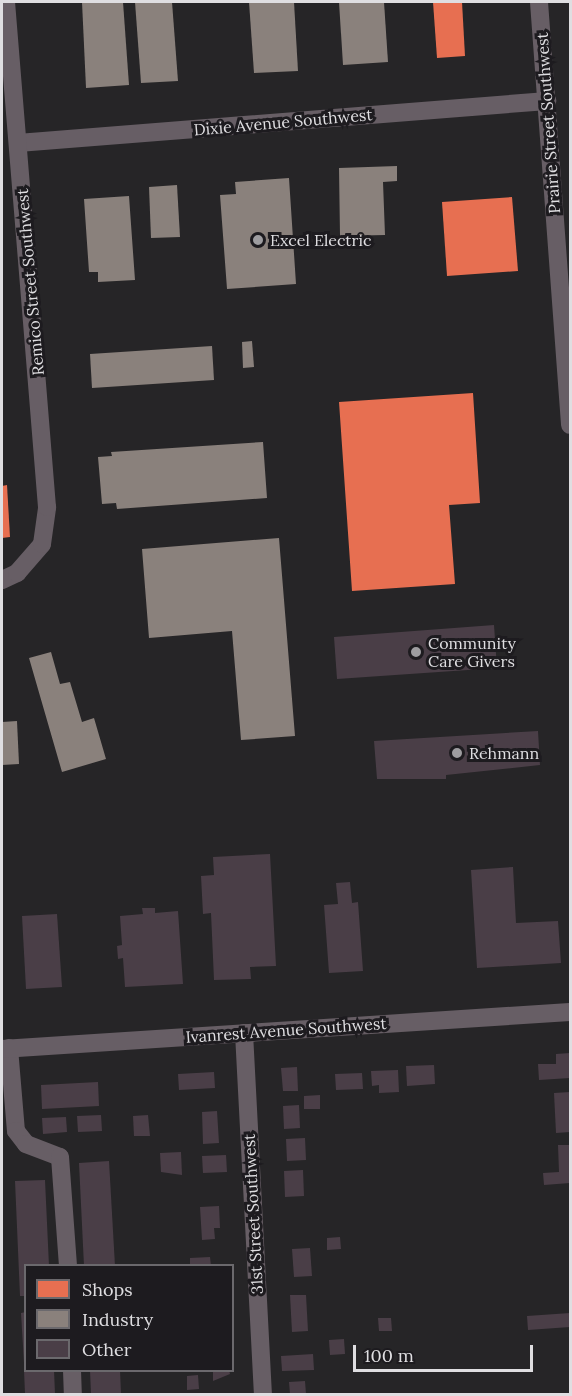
<!DOCTYPE html>
<style>
body{margin:0}
#map{position:relative;width:572px;height:1396px;overflow:hidden;background:#262527;font-family:Lora,serif}
div>[style]{position:absolute}
.shops>*{inset:0;background:#e76f51}
.industry>*{inset:0;background:#8a817c}
.building>*{inset:0;background:#4a3e47}
.minor>*{height:18px;margin:-9px;padding:0 9px;transform-origin:9px;border-radius:9px;background:#675e65}
.dots>*{width:16px;height:16px;translate:-50% -50%;box-sizing:border-box;border:3px solid #1d1b1f;border-radius:50%}
span{translate:-50% -50%;white-space:nowrap;text-align:center;line-height:1.15;-webkit-text-stroke:6px #1d1b1f;paint-order:stroke}
.street-label{font-size:16px;color:#dfdee1}
.poi-label{font-size:16px;color:#dfdee1}
.left{translate:0 -50%;text-align:left}
.frame{position:absolute;inset:0;border:3px solid #dfdee1;pointer-events:none}
.legend{position:absolute;left:24px;top:1264px;width:210px;height:108px;box-sizing:border-box;background:#1d1b1f;border:2px solid #6b696d;margin:0;padding:8px 10px;list-style:none;font-size:18px;color:#dfdee1}
.legend li{display:flex;align-items:center;gap:12px;height:30px}
.legend b{width:30px;border:2px solid #6b696d}
.scale{position:absolute;left:353px;top:1345px;width:180px;height:27px;box-sizing:border-box;border:3px solid #dfdee1;border-top:0;padding-left:8px;font-size:18px;line-height:21px;white-space:nowrap;color:#dfdee1;-webkit-text-stroke:4px #1d1b1f;paint-order:stroke}
</style>
<div id="map">
<div class="shops">
<i style="clip-path:polygon(433px 2px,462px 2px,465px 56px,437px 58px)"></i>
<i style="clip-path:polygon(512px 197px,518px 271px,447px 276px,442px 202px)"></i>
<i style="clip-path:polygon(473px 393px,480px 503px,449px 505px,455px 584px,352px 591px,339px 402px)"></i>
<i style="clip-path:polygon(7px 485px,10px 537px,2px 538px,2px 486px)"></i>
</div>
<div class="industry">
<i style="clip-path:polygon(82px 2px,123px 2px,129px 85px,86px 88px)"></i>
<i style="clip-path:polygon(135px 2px,172px 2px,178px 81px,141px 83px)"></i>
<i style="clip-path:polygon(249px 2px,294px 2px,298px 71px,254px 73px)"></i>
<i style="clip-path:polygon(339px 2px,384px 2px,388px 62px,343px 65px)"></i>
<i style="clip-path:polygon(397px 166px,397px 181px,383px 182px,385px 235px,340px 236px,339px 168px)"></i>
<i style="clip-path:polygon(289px 178px,296px 284px,227px 289px,220px 195px,236px 194px,235px 182px)"></i>
<i style="clip-path:polygon(177px 185px,180px 237px,151px 238px,149px 187px)"></i>
<i style="clip-path:polygon(129px 196px,135px 280px,98px 282px,98px 272px,89px 272px,84px 199px)"></i>
<i style="clip-path:polygon(252px 341px,254px 367px,243px 368px,242px 342px)"></i>
<i style="clip-path:polygon(212px 346px,214px 380px,92px 388px,90px 354px)"></i>
<i style="clip-path:polygon(263px 442px,267px 498px,117px 509px,116px 503px,102px 504px,98px 457px,112px 456px,111px 452px)"></i>
<i style="clip-path:polygon(279px 538px,295px 736px,241px 740px,232px 631px,149px 638px,142px 549px)"></i>
<i style="clip-path:polygon(51px 652px,60px 684px,70px 682px,82px 722px,94px 718px,106px 759px,62px 772px,29px 658px)"></i>
<i style="clip-path:polygon(17px 721px,19px 764px,2px 765px,2px 722px)"></i>
</div>
<div class="building">
<i style="clip-path:polygon(494px 625px,497px 668px,337px 679px,334px 637px)"></i>
<i style="clip-path:polygon(538px 731px,540px 765px,446px 775px,446px 779px,377px 779px,374px 741px)"></i>
<i style="clip-path:polygon(270px 854px,276px 966px,250px 967px,251px 979px,214px 980px,211px 913px,203px 914px,201px 876px,214px 875px,213px 857px)"></i>
<i style="clip-path:polygon(513px 867px,516px 923px,558px 921px,561px 963px,477px 968px,471px 870px)"></i>
<i style="clip-path:polygon(350px 882px,352px 903px,358px 902px,363px 971px,329px 973px,324px 905px,338px 904px,336px 883px)"></i>
<i style="clip-path:polygon(142px 908px,155px 908px,155px 913px,178px 911px,183px 984px,125px 987px,123px 958px,118px 959px,117px 946px,122px 945px,120px 916px,143px 914px)"></i>
<i style="clip-path:polygon(57px 914px,62px 987px,26px 989px,22px 916px)"></i>
<i style="clip-path:polygon(570px 1053px,570px 1078px,539px 1080px,538px 1064px,556px 1064px,556px 1054px)"></i>
<i style="clip-path:polygon(434px 1065px,435px 1084px,407px 1086px,406px 1066px)"></i>
<i style="clip-path:polygon(297px 1067px,298px 1091px,283px 1091px,281px 1068px)"></i>
<i style="clip-path:polygon(398px 1070px,399px 1092px,379px 1093px,379px 1085px,372px 1086px,371px 1071px)"></i>
<i style="clip-path:polygon(214px 1072px,215px 1088px,179px 1090px,178px 1074px)"></i>
<i style="clip-path:polygon(362px 1073px,363px 1089px,336px 1090px,335px 1074px)"></i>
<i style="clip-path:polygon(98px 1082px,99px 1106px,42px 1109px,41px 1085px)"></i>
<i style="clip-path:polygon(570px 1092px,570px 1132px,556px 1133px,554px 1093px)"></i>
<i style="clip-path:polygon(320px 1095px,320px 1109px,304px 1109px,304px 1096px)"></i>
<i style="clip-path:polygon(299px 1105px,300px 1128px,284px 1129px,283px 1106px)"></i>
<i style="clip-path:polygon(217px 1111px,219px 1143px,203px 1144px,202px 1112px)"></i>
<i style="clip-path:polygon(101px 1115px,102px 1131px,78px 1132px,77px 1116px)"></i>
<i style="clip-path:polygon(148px 1115px,150px 1136px,134px 1136px,133px 1116px)"></i>
<i style="clip-path:polygon(66px 1117px,67px 1132px,43px 1134px,42px 1118px)"></i>
<i style="clip-path:polygon(305px 1138px,306px 1160px,287px 1161px,286px 1139px)"></i>
<i style="clip-path:polygon(558px 1145px,570px 1145px,570px 1183px,544px 1185px,543px 1173px,559px 1172px)"></i>
<i style="clip-path:polygon(181px 1152px,182px 1175px,161px 1172px,160px 1153px)"></i>
<i style="clip-path:polygon(226px 1155px,227px 1172px,203px 1173px,202px 1156px)"></i>
<i style="clip-path:polygon(109px 1161px,115px 1266px,84px 1266px,79px 1163px)"></i>
<i style="clip-path:polygon(303px 1170px,304px 1196px,285px 1197px,284px 1171px)"></i>
<i style="clip-path:polygon(45px 1180px,49px 1266px,26px 1266px,26px 1296px,20px 1296px,15px 1181px)"></i>
<i style="clip-path:polygon(219px 1206px,220px 1228px,214px 1228px,215px 1239px,202px 1240px,200px 1207px)"></i>
<i style="clip-path:polygon(340px 1237px,341px 1249px,327px 1250px,327px 1238px)"></i>
<i style="clip-path:polygon(310px 1248px,312px 1276px,294px 1277px,292px 1249px)"></i>
<i style="clip-path:polygon(210px 1257px,211px 1266px,190px 1266px,190px 1258px)"></i>
<i style="clip-path:polygon(290px 1295px,306px 1295px,308px 1331px,292px 1332px)"></i>
<i style="clip-path:polygon(26px 1312px,26px 1363px,24px 1363px,21px 1313px)"></i>
<i style="clip-path:polygon(570px 1313px,570px 1327px,528px 1330px,527px 1316px)"></i>
<i style="clip-path:polygon(378px 1318px,391px 1318px,392px 1331px,379px 1331px)"></i>
<i style="clip-path:polygon(344px 1339px,345px 1354px,330px 1355px,329px 1340px)"></i>
<i style="clip-path:polygon(313px 1354px,314px 1370px,282px 1371px,281px 1356px)"></i>
<i style="clip-path:polygon(24px 1370px,54px 1370px,55px 1394px,25px 1394px)"></i>
<i style="clip-path:polygon(90px 1370px,120px 1370px,121px 1394px,91px 1394px)"></i>
<i style="clip-path:polygon(213px 1370px,229px 1370px,230px 1374px,213px 1381px)"></i>
<i style="clip-path:polygon(198px 1375px,199px 1389px,187px 1390px,187px 1376px)"></i>
<i style="clip-path:polygon(305px 1381px,306px 1394px,290px 1394px,289px 1382px)"></i>
</div>
<div class="minor">
<i style="left:539px;top:2px;width:424px;rotate:85.8deg"></i>
<i style="left:18px;top:143px;width:531px;rotate:-4.54deg"></i>
<i style="left:2px;top:580px;width:17px;rotate:-25deg"></i>
<i style="left:17px;top:573px;width:38px;rotate:-49deg"></i>
<i style="left:42px;top:544px;width:37px;rotate:-82deg"></i>
<i style="left:47px;top:507px;width:507px;rotate:-94.64deg"></i>
<i style="left:244px;top:1033px;width:361px;rotate:87deg"></i>
<i style="left:9px;top:1048px;width:83px;rotate:85.2deg"></i>
<i style="left:16px;top:1131px;width:16px;rotate:52deg"></i>
<i style="left:26px;top:1144px;width:36px;rotate:21deg"></i>
<i style="left:60px;top:1157px;width:109px;rotate:85.8deg"></i>
<i style="left:2px;top:1049px;width:569px;rotate:-3.73deg"></i>
<i style="left:72px;top:1370px;width:24px;rotate:88deg"></i>
</div>
<div class="dots">
<i style="left:258px;top:240px;background:#9e9da0"></i>
<i style="left:416px;top:652px;background:#9e9da0"></i>
<i style="left:457px;top:753px;background:#9e9da0"></i>
</div>
<div class="street-label">
<span style="left:283px;top:122px;rotate:-5deg">Dixie Avenue Southwest</span>
<span style="left:548px;top:123px;rotate:-94deg">Prairie Street Southwest</span>
<span style="left:30px;top:282px;rotate:-95deg">Remico Street Southwest</span>
<span style="left:286px;top:1030px;rotate:-4deg">Ivanrest Avenue Southwest</span>
<span style="left:253px;top:1214px;rotate:-93deg">31st Street Southwest</span>
</div>
<div class="poi-label">
<span class="left" style="left:270px;top:240px">Excel Electric</span>
<span class="left" style="left:428px;top:652px">Community<br>Care Givers</span>
<span class="left" style="left:469px;top:753px">Rehmann</span>
</div>
<div class="frame"></div>
<ul class="legend">
<li><b style="height:16px;background:#e76f51"></b>Shops</li>
<li><b style="height:16px;background:#8a817c"></b>Industry</li>
<li><b style="height:16px;background:#4a3e47"></b>Other</li>
</ul>
<div class="scale">100 m</div>
</div>
